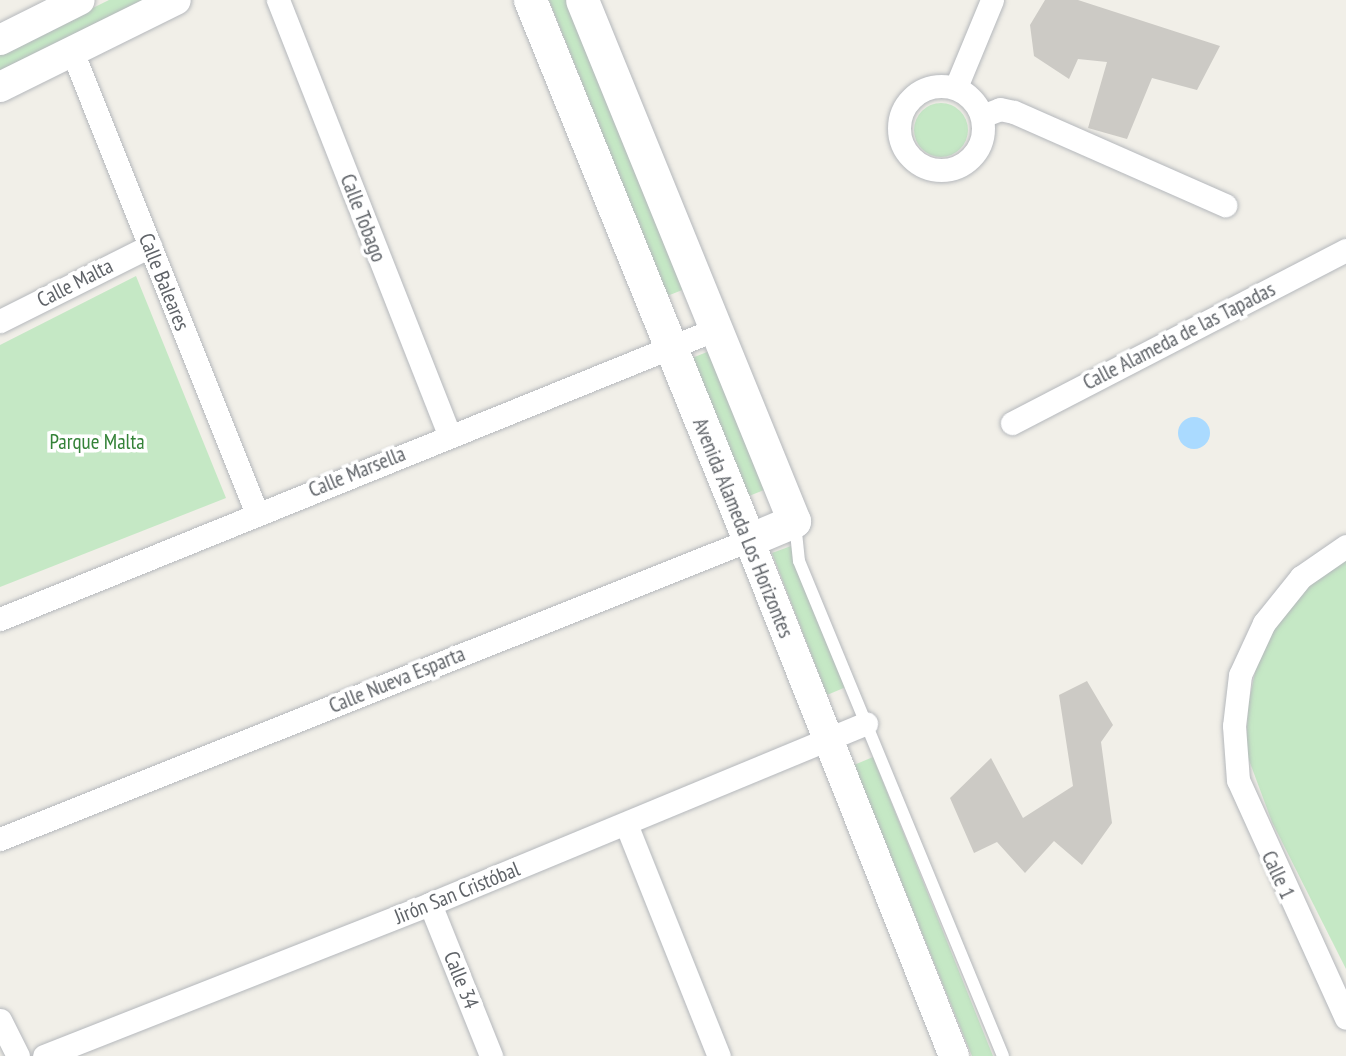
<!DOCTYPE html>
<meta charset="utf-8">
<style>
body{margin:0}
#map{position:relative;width:1346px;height:1056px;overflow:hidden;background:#f1efe8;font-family:"PT Sans Narrow",sans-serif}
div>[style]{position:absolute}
.green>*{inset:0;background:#c5e8c5}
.round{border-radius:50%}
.water>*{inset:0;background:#aadaff}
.building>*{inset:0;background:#cccac5}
.roads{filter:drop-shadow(0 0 2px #b5b8bc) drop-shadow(0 0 2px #b5b8bc)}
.service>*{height:12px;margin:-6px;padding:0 6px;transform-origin:6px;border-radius:6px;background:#fff}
.minor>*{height:23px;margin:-11.5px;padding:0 11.5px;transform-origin:11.5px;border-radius:11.5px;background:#fff}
.minor>.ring{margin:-11.5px;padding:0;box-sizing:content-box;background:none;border:23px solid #fff;border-radius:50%}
.tertiary>*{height:30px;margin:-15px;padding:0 15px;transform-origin:15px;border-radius:15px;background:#fff}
.secondary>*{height:33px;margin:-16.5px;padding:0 16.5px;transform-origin:16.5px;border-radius:16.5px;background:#fff}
span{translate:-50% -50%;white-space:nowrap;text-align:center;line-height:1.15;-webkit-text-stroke:7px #fff;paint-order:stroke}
.street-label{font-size:21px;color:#5f6368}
.park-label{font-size:21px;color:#348238}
</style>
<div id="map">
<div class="green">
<i style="clip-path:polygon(109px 0,143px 0,0 72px,0 54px)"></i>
<i style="clip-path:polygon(549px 0,571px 0,685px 289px,667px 296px)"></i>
<i class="round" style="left:914px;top:103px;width:54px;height:54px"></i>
<i style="clip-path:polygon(136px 276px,226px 498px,0 587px,0 345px)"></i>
<i style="clip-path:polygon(712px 350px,769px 488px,749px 496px,692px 358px)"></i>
<i style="clip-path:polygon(791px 546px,846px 687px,827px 695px,772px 553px)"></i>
<i style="clip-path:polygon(1346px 557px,1346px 969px,1272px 822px,1246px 752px,1248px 706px,1257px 663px,1279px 614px,1318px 577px)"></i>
<i style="clip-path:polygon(873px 757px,993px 1056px,972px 1056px,854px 765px)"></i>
</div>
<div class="water">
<i class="round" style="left:1178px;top:417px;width:32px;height:32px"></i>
</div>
<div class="building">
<i style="clip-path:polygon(1045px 0,1078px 0,1220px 46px,1197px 90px,1152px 78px,1127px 139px,1088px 128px,1107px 62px,1078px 59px,1069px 79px,1034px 56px,1030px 25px)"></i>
<i style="clip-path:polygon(1087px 681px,1113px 725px,1101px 742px,1112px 823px,1082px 865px,1054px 841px,1025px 873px,997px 842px,974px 853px,950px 798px,991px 758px,1023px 818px,1073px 786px,1059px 695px)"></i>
</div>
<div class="roads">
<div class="service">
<i style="left:795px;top:523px;width:38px;rotate:84deg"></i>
<i style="left:799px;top:561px;width:535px;rotate:67.6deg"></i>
</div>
<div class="minor">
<i style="left:278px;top:0;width:467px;rotate:68.5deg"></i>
<i style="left:72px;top:51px;width:498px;rotate:68.2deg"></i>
<i class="ring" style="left:899px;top:86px;width:61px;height:61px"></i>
<i style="left:956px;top:87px;width:94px;rotate:-67.5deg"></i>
<i style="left:982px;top:116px;width:19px;rotate:-21deg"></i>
<i style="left:1000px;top:109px;width:14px;rotate:12deg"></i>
<i style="left:1014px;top:112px;width:231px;rotate:23.8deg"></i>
<i style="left:0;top:321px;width:168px;rotate:-26.6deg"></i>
<i style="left:1012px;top:423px;width:376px;rotate:-27.4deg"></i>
<i style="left:1346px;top:546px;width:55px;rotate:145.4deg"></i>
<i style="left:1301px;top:577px;width:59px;rotate:128.8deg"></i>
<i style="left:1264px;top:623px;width:57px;rotate:114.8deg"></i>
<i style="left:1240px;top:675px;width:51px;rotate:96.7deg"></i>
<i style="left:1234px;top:726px;width:54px;rotate:85.8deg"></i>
<i style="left:1238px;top:780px;width:261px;rotate:65.6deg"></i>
<i style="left:0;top:619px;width:772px;rotate:-22.05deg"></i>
<i style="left:626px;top:824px;width:250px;rotate:68.2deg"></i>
<i style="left:0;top:839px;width:806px;rotate:-21.76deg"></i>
<i style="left:430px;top:904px;width:164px;rotate:68.1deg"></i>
<i style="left:0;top:1020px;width:40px;rotate:63.4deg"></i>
<i style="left:44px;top:1056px;width:415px;rotate:-21.5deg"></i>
<i style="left:430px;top:904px;width:472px;rotate:-22.5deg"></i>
</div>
<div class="tertiary">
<i style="left:0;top:40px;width:89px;rotate:-26.6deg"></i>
<i style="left:0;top:87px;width:196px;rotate:-26.3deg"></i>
<i style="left:749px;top:540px;width:555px;rotate:68.33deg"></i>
</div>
<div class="secondary">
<i style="left:530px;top:0;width:583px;rotate:67.92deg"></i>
<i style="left:749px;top:540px;width:49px;rotate:-22.9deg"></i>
<i style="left:794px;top:521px;width:562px;rotate:-112.14deg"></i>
</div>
</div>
<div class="street-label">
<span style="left:363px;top:218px;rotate:69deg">Calle Tobago</span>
<span style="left:164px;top:282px;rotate:68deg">Calle Baleares</span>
<span style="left:75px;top:283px;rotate:-27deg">Calle Malta</span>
<span style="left:1179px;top:336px;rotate:-27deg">Calle Alameda de las Tapadas</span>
<span style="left:357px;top:472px;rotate:-22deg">Calle Marsella</span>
<span style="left:743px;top:528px;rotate:68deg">Avenida Alameda Los Horizontes</span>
<span style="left:397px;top:680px;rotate:-22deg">Calle Nueva Esparta</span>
<span style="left:1278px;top:875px;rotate:65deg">Calle 1</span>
<span style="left:457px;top:893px;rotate:-22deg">Jirón San Cristóbal</span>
<span style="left:461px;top:980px;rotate:68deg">Calle 34</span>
</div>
<div class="park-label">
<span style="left:97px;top:442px">Parque Malta</span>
</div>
</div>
